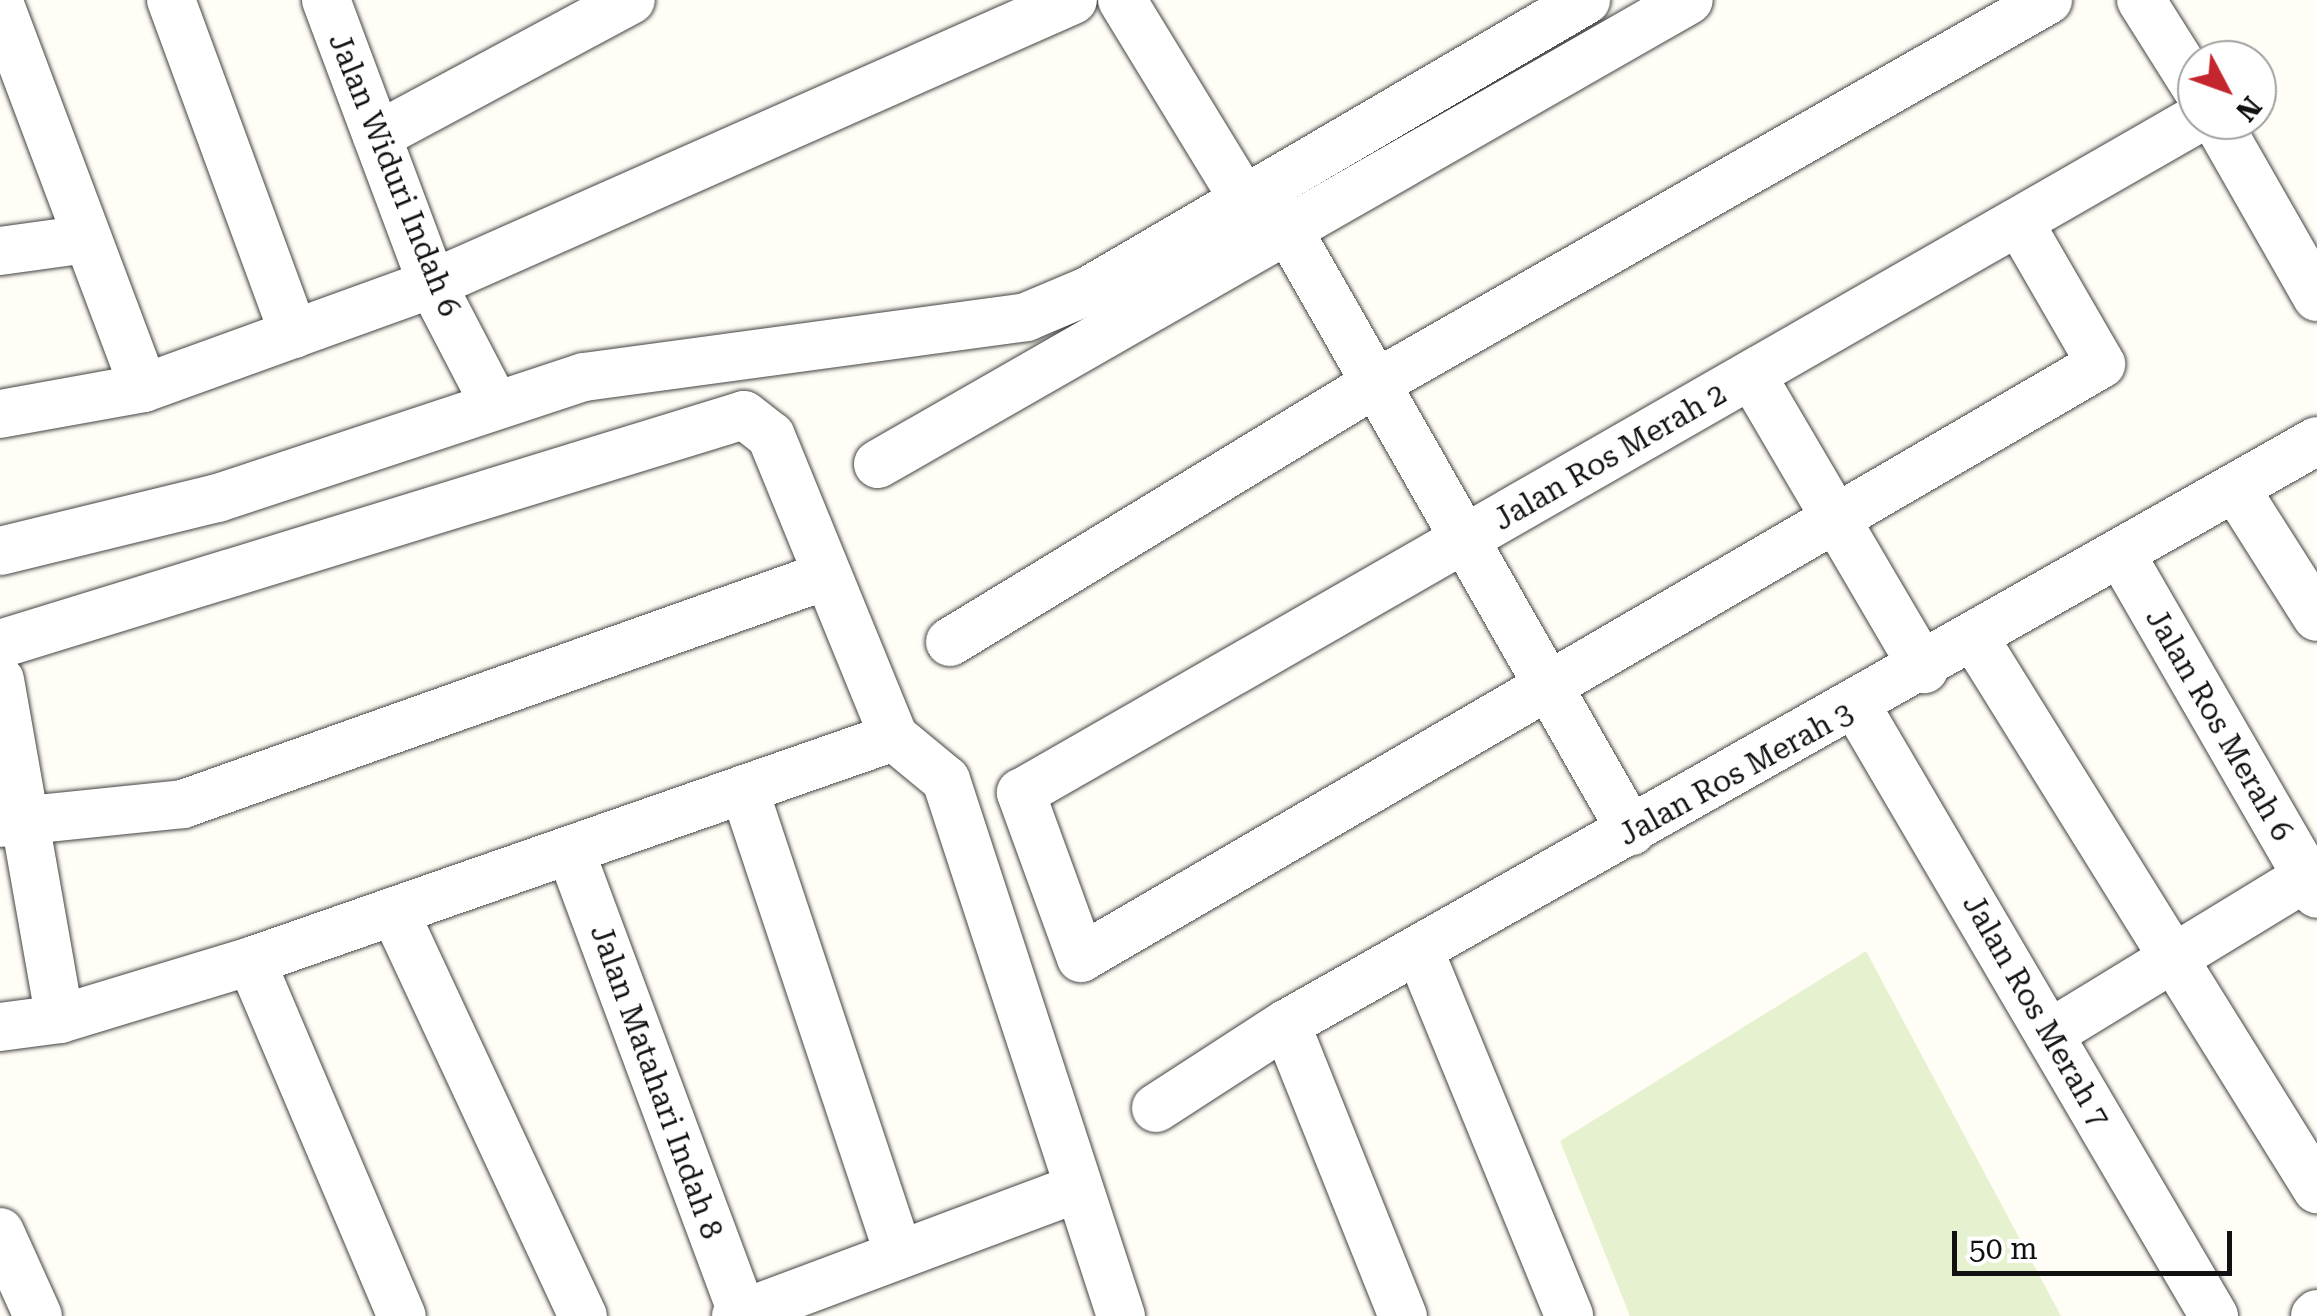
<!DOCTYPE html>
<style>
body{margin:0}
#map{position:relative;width:2317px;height:1316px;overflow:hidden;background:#fffdf5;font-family:"Roboto Serif",serif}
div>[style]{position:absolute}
.pitch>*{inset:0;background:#e6f2cf}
.roads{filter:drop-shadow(0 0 2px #444) drop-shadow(0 0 2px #444)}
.minor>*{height:48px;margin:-24px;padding:0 24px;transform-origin:24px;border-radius:24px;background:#fff}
span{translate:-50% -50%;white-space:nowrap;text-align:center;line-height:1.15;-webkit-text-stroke:10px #fff;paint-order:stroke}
.street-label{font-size:30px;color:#111}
.north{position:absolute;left:2177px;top:40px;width:100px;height:100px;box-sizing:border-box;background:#fff;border:2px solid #a0a0a0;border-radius:50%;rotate:131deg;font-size:28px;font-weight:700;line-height:40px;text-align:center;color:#111}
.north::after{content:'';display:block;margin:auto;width:35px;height:45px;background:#c4262e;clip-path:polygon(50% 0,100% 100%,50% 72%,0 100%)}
.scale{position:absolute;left:1952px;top:1231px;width:280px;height:45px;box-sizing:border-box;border:5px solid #111;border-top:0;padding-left:12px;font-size:30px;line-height:35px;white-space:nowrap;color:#111;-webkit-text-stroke:8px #fff;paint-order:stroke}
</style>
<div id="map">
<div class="pitch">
<i style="clip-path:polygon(1866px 951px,2061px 1316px,1630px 1316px,1560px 1141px)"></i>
</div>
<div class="roads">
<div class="minor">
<i style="left:171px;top:0;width:356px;rotate:69.8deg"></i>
<i style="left:326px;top:0;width:303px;rotate:69.5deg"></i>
<i style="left:432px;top:284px;width:132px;rotate:62.5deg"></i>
<i style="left:1122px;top:0;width:234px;rotate:58.6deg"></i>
<i style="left:2141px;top:0;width:105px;rotate:57.8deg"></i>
<i style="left:0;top:5px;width:409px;rotate:69.4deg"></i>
<i style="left:2216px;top:120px;width:204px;rotate:60.3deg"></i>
<i style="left:377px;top:136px;width:288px;rotate:-28.2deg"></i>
<i style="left:1274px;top:205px;width:721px;rotate:60.3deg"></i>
<i style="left:2019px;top:222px;width:164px;rotate:60deg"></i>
<i style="left:2101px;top:364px;width:1180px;rotate:149.79deg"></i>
<i style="left:1081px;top:958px;width:176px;rotate:-110deg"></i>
<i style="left:1021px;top:793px;width:1355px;rotate:-29.82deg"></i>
<i style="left:0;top:251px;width:88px;rotate:-7.9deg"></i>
<i style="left:1752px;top:376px;width:340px;rotate:59.6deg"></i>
<i style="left:0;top:414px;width:146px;rotate:-10.2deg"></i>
<i style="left:144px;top:388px;width:306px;rotate:-19.9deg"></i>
<i style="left:432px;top:284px;width:701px;rotate:-23.9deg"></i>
<i style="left:878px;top:464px;width:934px;rotate:-29.78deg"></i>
<i style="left:2237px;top:491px;width:149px;rotate:57.6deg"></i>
<i style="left:0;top:551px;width:224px;rotate:-13.7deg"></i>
<i style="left:218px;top:498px;width:385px;rotate:-18.3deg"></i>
<i style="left:584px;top:377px;width:446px;rotate:-7.7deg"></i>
<i style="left:1026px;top:317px;width:67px;rotate:-22.8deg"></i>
<i style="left:1088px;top:291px;width:577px;rotate:-30.3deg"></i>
<i style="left:2122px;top:556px;width:390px;rotate:60deg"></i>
<i style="left:1975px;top:639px;width:648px;rotate:58.13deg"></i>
<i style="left:950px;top:642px;width:497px;rotate:-31.3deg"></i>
<i style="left:1375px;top:384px;width:775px;rotate:-29.71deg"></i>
<i style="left:0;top:644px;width:778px;rotate:-17.11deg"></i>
<i style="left:744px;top:415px;width:34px;rotate:38deg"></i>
<i style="left:771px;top:436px;width:325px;rotate:67.8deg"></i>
<i style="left:894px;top:737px;width:67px;rotate:39.6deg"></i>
<i style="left:946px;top:780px;width:564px;rotate:71.92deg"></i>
<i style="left:0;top:680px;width:344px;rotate:80deg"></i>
<i style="left:1857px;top:707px;width:706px;rotate:59.62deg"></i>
<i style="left:744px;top:789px;width:490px;rotate:71.6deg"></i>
<i style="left:0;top:823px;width:184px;rotate:-5.9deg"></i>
<i style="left:183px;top:804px;width:681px;rotate:-19.55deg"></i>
<i style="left:570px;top:850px;width:495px;rotate:69.6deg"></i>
<i style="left:394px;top:911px;width:447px;rotate:65deg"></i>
<i style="left:1420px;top:952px;width:393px;rotate:67.7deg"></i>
<i style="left:251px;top:961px;width:386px;rotate:67deg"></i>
<i style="left:1286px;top:1024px;width:315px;rotate:68.2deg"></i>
<i style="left:0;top:1027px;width:61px;rotate:-7.6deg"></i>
<i style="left:60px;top:1019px;width:200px;rotate:-16.9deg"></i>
<i style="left:251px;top:961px;width:681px;rotate:-19.21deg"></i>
<i style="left:2049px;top:1034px;width:301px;rotate:-31.4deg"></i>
<i style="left:1156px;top:1108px;width:155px;rotate:-32.9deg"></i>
<i style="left:1286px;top:1024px;width:1184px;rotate:-29.49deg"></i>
<i style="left:0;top:1232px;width:92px;rotate:65.7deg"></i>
<i style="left:736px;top:1316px;width:360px;rotate:-20.5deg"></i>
<i style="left:2315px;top:1316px;width:3px;rotate:-45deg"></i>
</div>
</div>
<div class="street-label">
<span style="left:394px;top:175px;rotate:68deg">Jalan Widuri Indah 6</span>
<span style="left:1610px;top:457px;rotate:-30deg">Jalan Ros Merah 2</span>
<span style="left:2219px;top:725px;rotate:60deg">Jalan Ros Merah 6</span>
<span style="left:1736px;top:774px;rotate:-29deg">Jalan Ros Merah 3</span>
<span style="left:2036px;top:1011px;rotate:60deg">Jalan Ros Merah 7</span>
<span style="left:656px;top:1082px;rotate:70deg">Jalan Matahari Indah 8</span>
</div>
<div class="north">N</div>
<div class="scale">50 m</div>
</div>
